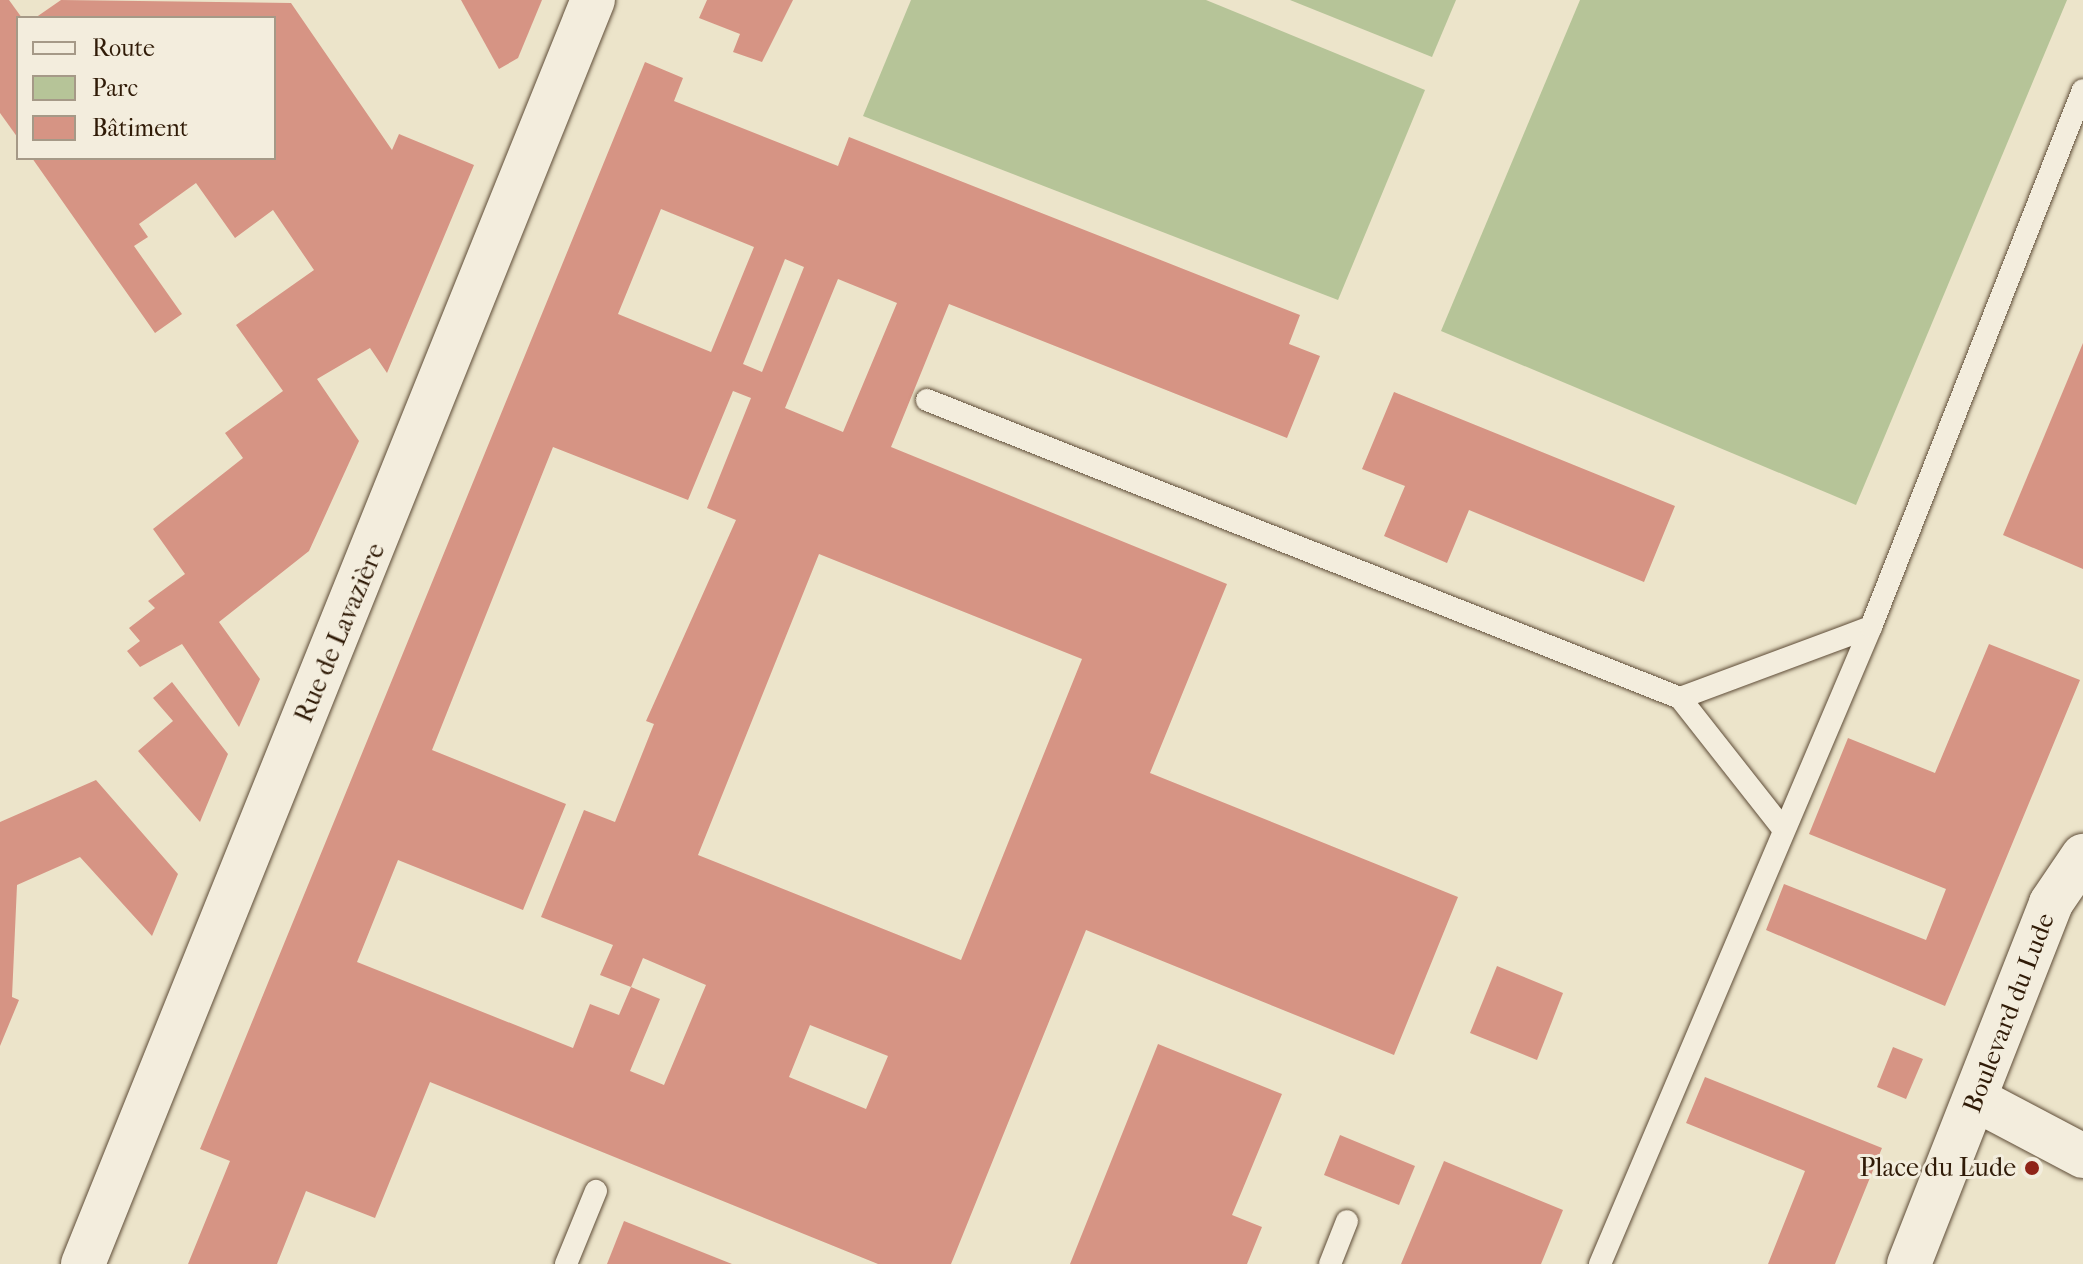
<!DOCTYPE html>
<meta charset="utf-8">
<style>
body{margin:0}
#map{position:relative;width:2083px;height:1264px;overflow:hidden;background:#ece4ca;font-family:"IM FELL French Canon",serif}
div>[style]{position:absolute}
.green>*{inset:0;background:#b6c498}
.building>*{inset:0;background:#d69484}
.roads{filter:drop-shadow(0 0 2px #5f4d38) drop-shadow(0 0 2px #5f4d38)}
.service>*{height:22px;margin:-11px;padding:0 11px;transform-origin:11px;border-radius:11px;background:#f3eddd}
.minor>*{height:44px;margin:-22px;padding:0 22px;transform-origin:22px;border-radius:22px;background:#f3eddd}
.secondary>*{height:44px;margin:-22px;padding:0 22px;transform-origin:22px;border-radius:22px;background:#f3eddd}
.dots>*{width:22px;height:22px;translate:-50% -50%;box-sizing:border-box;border:4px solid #f3eddd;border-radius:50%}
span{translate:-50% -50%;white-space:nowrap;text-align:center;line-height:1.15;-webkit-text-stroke:6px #f3eddd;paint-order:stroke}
.street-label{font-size:26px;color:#301b07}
.poi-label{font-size:26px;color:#301b07}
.right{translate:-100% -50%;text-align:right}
.legend{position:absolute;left:16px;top:16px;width:260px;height:144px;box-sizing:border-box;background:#f3eddd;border:2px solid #a59987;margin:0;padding:10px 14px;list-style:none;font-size:24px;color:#301b07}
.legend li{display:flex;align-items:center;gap:16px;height:40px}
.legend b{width:40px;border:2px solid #a59987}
</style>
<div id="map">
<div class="green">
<i style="clip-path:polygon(911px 0,1206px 0,1425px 90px,1338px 300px,863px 116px)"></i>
<i style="clip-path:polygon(1290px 0,1456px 0,1432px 57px)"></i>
<i style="clip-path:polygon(1580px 0,2067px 0,1856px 505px,1441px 331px)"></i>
</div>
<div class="building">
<i style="clip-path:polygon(0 0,9px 0,22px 18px,18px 138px,0 113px)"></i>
<i style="clip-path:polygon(61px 0,291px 3px,392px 150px,399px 134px,474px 165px,387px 373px,370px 348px,317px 379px,359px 441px,309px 551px,219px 622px,260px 679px,239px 727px,182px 644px,140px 667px,127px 651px,140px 641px,129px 628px,155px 608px,148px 601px,185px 574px,153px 529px,243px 458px,225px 433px,283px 391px,236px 325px,314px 270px,273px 210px,235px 238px,196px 183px,139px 224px,148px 237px,134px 246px,182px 314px,155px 333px,32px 158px,274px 158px,274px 18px,35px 18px)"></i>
<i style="clip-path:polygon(461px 0,542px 0,518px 58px,499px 69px)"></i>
<i style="clip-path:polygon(707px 0,793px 0,762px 62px,733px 52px,740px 34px,699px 18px)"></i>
<i style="clip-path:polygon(evenodd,645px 62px,683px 78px,674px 101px,838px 166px,849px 137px,1300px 315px,1289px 344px,1320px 356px,1287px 438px,949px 304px,891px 447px,1227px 584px,1150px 773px,1458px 897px,1394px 1055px,1086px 930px,951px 1264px,878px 1264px,430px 1082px,375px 1218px,306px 1191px,277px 1264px,188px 1264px,230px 1161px,200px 1149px,645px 62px,661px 209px,754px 247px,711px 352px,618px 314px,661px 209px,645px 62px,785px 259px,804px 267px,762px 372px,743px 364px,785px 259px,645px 62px,838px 279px,897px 303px,843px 432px,785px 408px,838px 279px,645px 62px,733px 391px,751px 398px,707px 508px,736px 520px,646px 721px,654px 724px,615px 822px,584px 810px,541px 917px,613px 945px,600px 975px,631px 987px,619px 1015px,590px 1004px,573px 1048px,357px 962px,398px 860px,523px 910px,566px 804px,432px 750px,553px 447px,688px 500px,733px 391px,645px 62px,819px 554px,1082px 659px,961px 960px,698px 855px,819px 554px,645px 62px,643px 958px,706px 985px,664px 1085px,630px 1071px,660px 999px,631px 987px,643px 958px,645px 62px,810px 1025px,888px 1056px,866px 1109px,789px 1077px,810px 1025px)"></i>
<i style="clip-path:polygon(2083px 343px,2083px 569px,2003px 535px)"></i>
<i style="clip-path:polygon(1394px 392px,1675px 506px,1644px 582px,1469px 510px,1447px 563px,1384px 536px,1405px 486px,1362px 469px)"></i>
<i style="clip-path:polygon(1989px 644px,2080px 680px,1945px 1006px,1766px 930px,1784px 884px,1926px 940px,1946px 889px,1809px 834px,1848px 738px,1935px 773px)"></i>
<i style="clip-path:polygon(172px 682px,228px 754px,200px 822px,138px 751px,173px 721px,153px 698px)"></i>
<i style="clip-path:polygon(96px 780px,178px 874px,152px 936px,80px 857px,17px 885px,12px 997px,19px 1000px,0 1046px,0 822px)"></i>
<i style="clip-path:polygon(1497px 966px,1563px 993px,1537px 1060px,1470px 1033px)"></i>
<i style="clip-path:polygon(1158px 1044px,1282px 1094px,1232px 1215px,1262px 1227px,1247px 1264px,1070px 1264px)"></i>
<i style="clip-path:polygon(1893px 1047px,1923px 1059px,1906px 1099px,1877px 1087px)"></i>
<i style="clip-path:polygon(1705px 1077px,1882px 1148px,1835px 1264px,1768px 1264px,1805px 1171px,1686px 1123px)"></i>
<i style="clip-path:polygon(1340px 1135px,1415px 1166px,1399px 1205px,1324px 1175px)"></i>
<i style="clip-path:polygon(1444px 1161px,1563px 1210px,1541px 1264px,1401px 1264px)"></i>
<i style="clip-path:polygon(624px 1221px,732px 1264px,607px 1264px)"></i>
</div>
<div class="roads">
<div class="service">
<i style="left:927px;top:400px;width:810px;rotate:21.59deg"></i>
<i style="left:1680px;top:698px;width:204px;rotate:-20.4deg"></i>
<i style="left:1680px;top:698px;width:168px;rotate:51.8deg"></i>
<i style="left:566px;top:1264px;width:79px;rotate:-67.7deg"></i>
<i style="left:1330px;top:1264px;width:46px;rotate:-68.4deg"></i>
<i style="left:1600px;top:1264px;width:692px;rotate:-66.95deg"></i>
<i style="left:1871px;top:627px;width:577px;rotate:-68.46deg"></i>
</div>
<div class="minor">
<i style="left:1977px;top:1100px;width:120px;rotate:27.8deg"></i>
<i style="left:83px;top:1264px;width:1363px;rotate:-68.03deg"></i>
</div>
<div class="secondary">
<i style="left:1909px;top:1264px;width:388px;rotate:-68.5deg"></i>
<i style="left:2051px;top:903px;width:57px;rotate:-55.8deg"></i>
</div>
</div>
<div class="dots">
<i style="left:2032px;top:1168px;background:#8f2418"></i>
</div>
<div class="street-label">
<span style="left:340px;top:633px;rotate:-67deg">Rue de Lavazière</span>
<span style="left:2009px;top:1013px;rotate:-69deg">Boulevard du Lude</span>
</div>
<div class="poi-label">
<span class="right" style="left:2016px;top:1168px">Place du Lude</span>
</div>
<ul class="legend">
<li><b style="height:10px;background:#f3eddd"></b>Route</li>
<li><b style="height:22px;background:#b6c498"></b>Parc</li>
<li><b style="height:22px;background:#d69484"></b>Bâtiment</li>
</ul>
</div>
